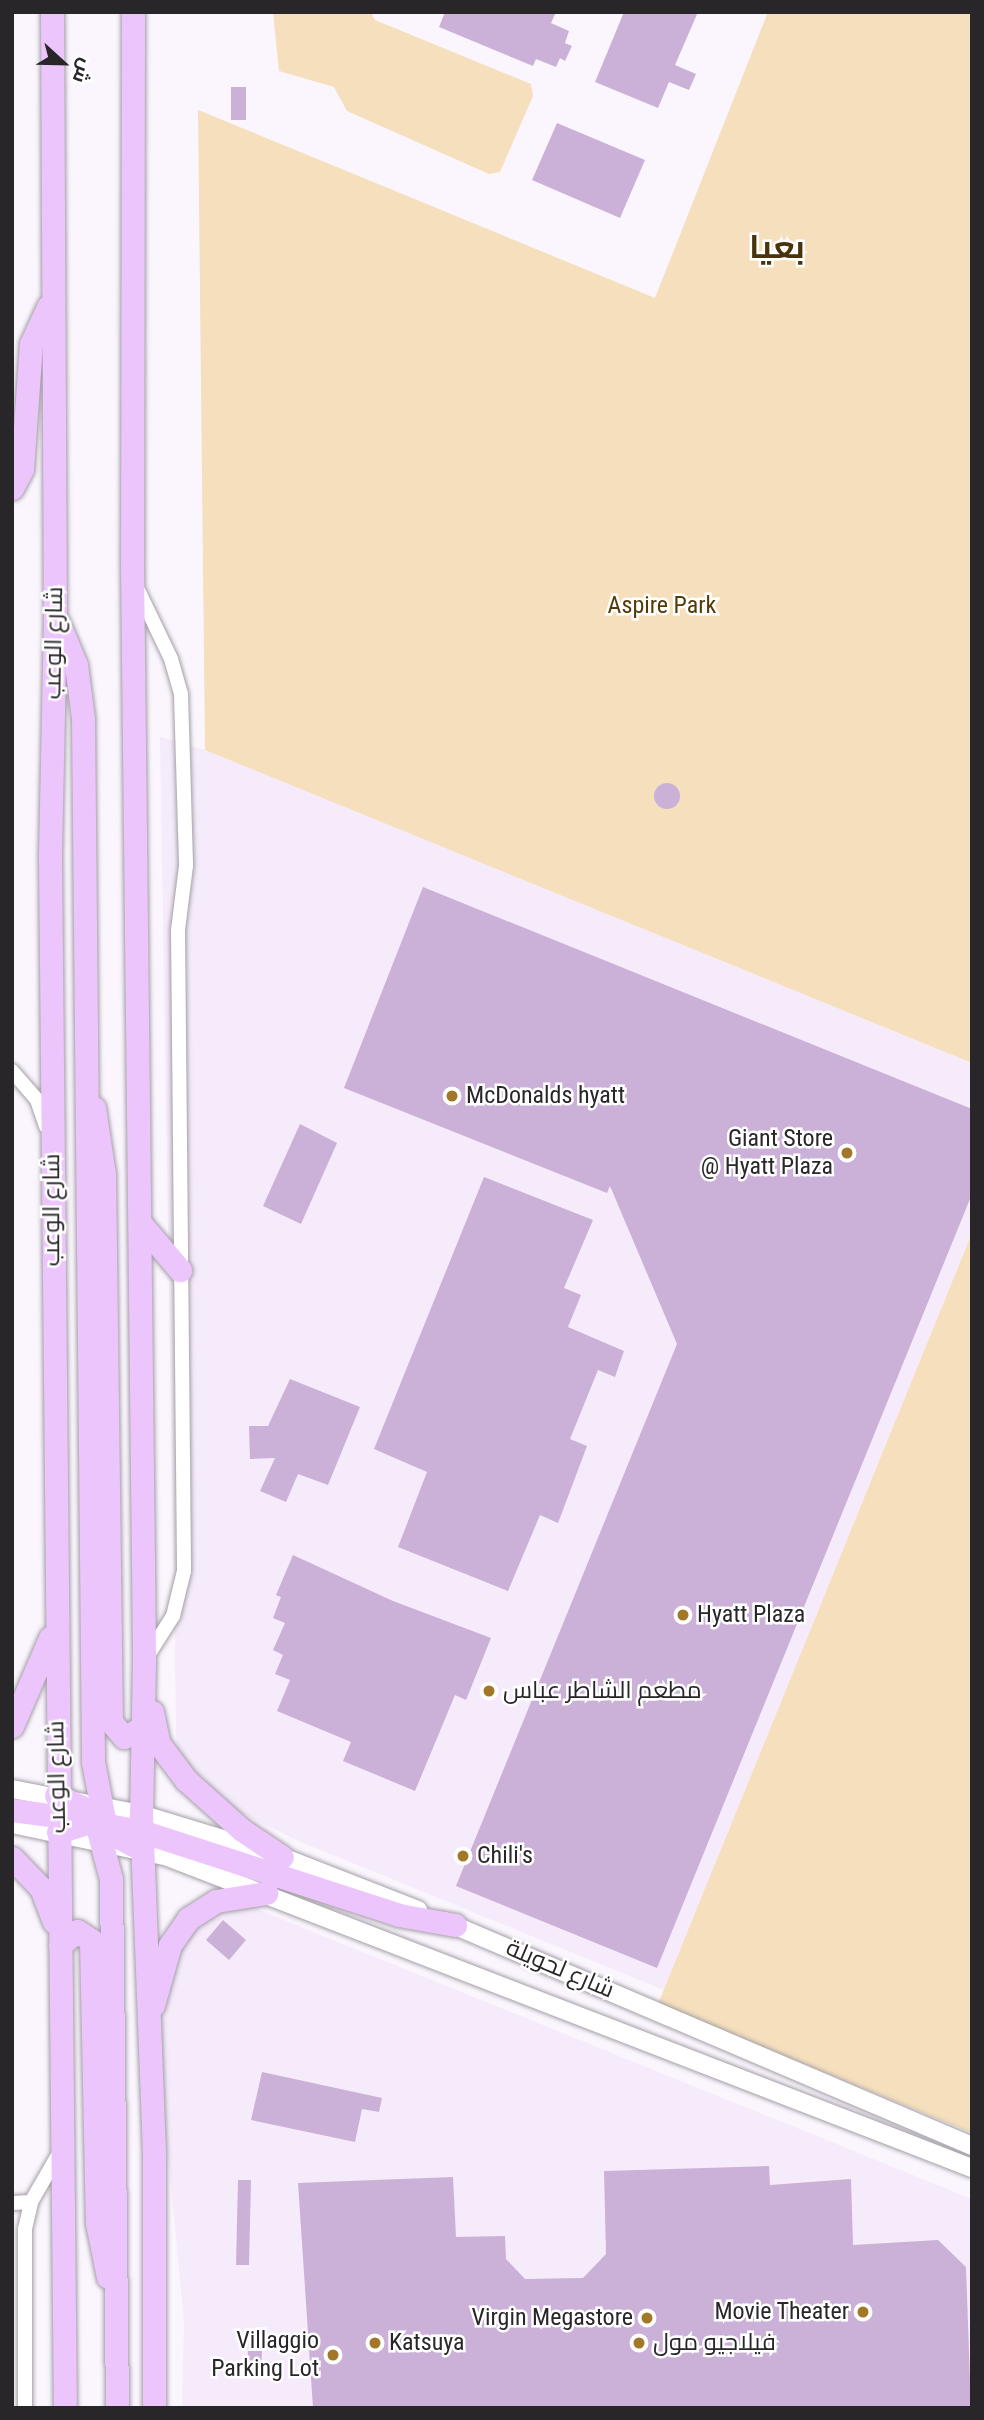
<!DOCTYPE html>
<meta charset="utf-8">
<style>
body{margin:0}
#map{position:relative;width:984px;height:2420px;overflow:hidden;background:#fbf6fe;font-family:"Roboto Condensed",Cairo,sans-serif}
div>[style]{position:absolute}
.built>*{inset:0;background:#f5ebfa}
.green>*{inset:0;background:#f5dfbc}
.building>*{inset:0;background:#cbb1d7}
.round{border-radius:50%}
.roads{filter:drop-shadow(0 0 2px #a49fa6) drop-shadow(0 0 2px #a49fa6)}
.minor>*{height:14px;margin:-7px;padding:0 7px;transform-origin:7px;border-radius:7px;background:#fff}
.tertiary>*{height:18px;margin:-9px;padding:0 9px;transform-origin:9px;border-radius:9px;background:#fff}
.primary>*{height:23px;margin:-11.5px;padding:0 11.5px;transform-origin:11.5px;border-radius:11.5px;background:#edc5fd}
.dots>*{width:19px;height:19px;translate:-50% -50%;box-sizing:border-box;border:4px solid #fff;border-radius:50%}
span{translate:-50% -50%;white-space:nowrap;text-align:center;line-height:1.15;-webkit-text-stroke:5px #fff;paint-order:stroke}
.park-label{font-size:24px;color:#533a07}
.street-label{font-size:24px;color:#282629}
.poi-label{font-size:24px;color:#282629}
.left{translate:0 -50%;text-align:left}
.right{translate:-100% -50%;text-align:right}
.district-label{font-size:32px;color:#47330c;font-weight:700}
.frame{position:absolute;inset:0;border:14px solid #282629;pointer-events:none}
.north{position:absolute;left:28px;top:28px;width:70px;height:70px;-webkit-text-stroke:5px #fff;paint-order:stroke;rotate:112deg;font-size:19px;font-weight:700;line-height:28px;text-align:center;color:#282629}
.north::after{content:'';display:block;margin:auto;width:24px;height:32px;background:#282629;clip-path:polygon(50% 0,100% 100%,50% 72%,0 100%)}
</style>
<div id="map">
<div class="built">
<i style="clip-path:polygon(160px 737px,205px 750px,972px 1063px,972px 1233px,664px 1990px,301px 1842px,177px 1782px)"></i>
<i style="clip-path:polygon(242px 1903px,972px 2199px,972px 2408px,182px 2408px,184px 2323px,153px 1994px,183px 1919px)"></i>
</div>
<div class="green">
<i style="clip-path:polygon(273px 12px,371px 12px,375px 20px,531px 84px,533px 96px,500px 172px,489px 174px,347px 111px,334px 87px,279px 71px)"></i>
<i style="clip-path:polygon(768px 12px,972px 12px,972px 1063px,205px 750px,198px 110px,655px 298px)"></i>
<i style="clip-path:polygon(972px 1233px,972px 2133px,658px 2004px)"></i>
</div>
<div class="building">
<i style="clip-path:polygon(445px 12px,556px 12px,551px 23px,569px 31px,565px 43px,572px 46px,565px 61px,560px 58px,556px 67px,536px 59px,533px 66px,439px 27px)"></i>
<i style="clip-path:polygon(624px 12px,698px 12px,675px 65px,696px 74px,689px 90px,669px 82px,658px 108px,595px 82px)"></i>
<i style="clip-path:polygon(231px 87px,246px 87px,246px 120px,231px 120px)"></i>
<i style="clip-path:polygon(557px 123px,645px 160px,620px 218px,532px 180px)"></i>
<i class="round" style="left:654px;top:783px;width:26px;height:26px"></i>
<i style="clip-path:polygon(423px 887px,972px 1109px,972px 1194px,657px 1968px,456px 1886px,677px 1344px,610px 1186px,607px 1193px,344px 1088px)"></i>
<i style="clip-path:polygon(300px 1124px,337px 1143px,301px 1224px,263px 1206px)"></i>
<i style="clip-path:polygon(484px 1177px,593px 1220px,564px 1288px,581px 1295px,568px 1327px,624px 1351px,615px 1377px,598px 1370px,570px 1439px,587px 1446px,563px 1510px,558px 1523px,540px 1515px,508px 1591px,398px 1547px,427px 1472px,374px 1449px)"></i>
<i style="clip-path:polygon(290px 1379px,360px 1407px,328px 1485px,298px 1474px,286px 1502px,260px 1491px,275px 1458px,250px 1459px,249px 1426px,268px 1426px)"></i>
<i style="clip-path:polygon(293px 1555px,393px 1601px,491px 1638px,466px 1700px,455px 1695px,415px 1791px,343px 1761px,351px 1742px,277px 1711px,290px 1680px,275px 1674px,283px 1655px,273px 1650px,285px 1623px,273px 1618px,281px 1597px,276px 1595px)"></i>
<i style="clip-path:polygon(223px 1920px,246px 1940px,229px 1960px,206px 1940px)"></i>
<i style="clip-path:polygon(262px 2072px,382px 2098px,379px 2112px,362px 2109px,355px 2142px,251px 2120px)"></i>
<i style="clip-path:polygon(769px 2166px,770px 2185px,851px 2179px,853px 2245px,938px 2240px,966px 2267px,971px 2408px,313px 2408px,298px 2183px,453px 2177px,456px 2237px,505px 2236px,506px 2259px,525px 2279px,583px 2278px,606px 2254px,604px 2171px)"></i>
<i style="clip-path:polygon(238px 2180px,251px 2180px,249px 2265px,236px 2265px)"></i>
<i style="clip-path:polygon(248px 2351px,262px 2351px,261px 2370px,247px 2370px)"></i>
</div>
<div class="roads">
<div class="minor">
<i style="left:138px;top:590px;width:76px;rotate:64.4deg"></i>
<i style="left:171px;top:659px;width:36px;rotate:74deg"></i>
<i style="left:181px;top:694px;width:172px;rotate:88.3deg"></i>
<i style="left:186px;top:866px;width:64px;rotate:97.1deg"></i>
<i style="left:178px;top:930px;width:641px;rotate:89.46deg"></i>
<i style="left:184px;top:1571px;width:46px;rotate:103.7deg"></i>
<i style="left:173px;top:1616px;width:52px;rotate:122.5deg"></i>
<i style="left:12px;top:1071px;width:38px;rotate:49deg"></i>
<i style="left:37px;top:1100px;width:28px;rotate:71deg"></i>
<i style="left:12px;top:2203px;width:19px;rotate:-3deg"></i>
<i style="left:25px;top:2408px;width:179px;rotate:-90deg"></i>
<i style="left:25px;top:2229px;width:28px;rotate:-77deg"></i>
<i style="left:31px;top:2202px;width:60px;rotate:-60deg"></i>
</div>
<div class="tertiary">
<i style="left:12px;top:1789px;width:131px;rotate:11deg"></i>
<i style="left:141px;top:1814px;width:147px;rotate:17deg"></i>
<i style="left:282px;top:1857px;width:146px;rotate:21.3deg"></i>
<i style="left:12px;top:1824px;width:159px;rotate:11.9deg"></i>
<i style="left:168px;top:1857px;width:862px;rotate:21.15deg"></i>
<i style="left:444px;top:1921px;width:574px;rotate:23.08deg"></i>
</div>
<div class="primary">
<i style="left:52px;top:12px;width:604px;rotate:89.72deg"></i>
<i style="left:55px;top:616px;width:241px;rotate:91.2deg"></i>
<i style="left:50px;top:857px;width:1551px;rotate:89.45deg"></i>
<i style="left:133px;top:12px;width:552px;rotate:90.1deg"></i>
<i style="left:132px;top:564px;width:1097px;rotate:89.37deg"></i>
<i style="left:144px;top:1661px;width:153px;rotate:91.1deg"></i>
<i style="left:141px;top:1814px;width:343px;rotate:87.8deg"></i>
<i style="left:154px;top:2157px;width:251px;rotate:90deg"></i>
<i style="left:12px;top:488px;width:21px;rotate:-62deg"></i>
<i style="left:22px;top:469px;width:125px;rotate:-85.9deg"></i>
<i style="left:31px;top:344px;width:41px;rotate:-65.3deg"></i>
<i style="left:58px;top:622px;width:47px;rotate:67.3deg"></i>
<i style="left:76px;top:665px;width:53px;rotate:82.5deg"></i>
<i style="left:83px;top:718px;width:1044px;rotate:89.45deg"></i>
<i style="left:93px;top:1762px;width:58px;rotate:79.1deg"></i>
<i style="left:104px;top:1819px;width:23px;rotate:52deg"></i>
<i style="left:118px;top:1837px;width:27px;rotate:28deg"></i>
<i style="left:94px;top:1108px;width:67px;rotate:81.4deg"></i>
<i style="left:104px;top:1174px;width:548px;rotate:89.27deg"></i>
<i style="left:111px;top:1722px;width:20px;rotate:49deg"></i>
<i style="left:124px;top:1737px;width:20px;rotate:-27deg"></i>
<i style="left:140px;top:1223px;width:62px;rotate:49.6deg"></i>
<i style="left:152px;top:1712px;width:33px;rotate:78deg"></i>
<i style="left:159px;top:1744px;width:45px;rotate:53.1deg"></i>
<i style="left:186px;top:1780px;width:75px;rotate:41.8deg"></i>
<i style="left:242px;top:1830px;width:48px;rotate:34deg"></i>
<i style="left:12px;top:1726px;width:96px;rotate:-66.6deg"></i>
<i style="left:56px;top:1795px;width:26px;rotate:25deg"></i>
<i style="left:80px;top:1806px;width:23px;rotate:47deg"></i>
<i style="left:96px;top:1823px;width:58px;rotate:75deg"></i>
<i style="left:111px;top:1879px;width:529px;rotate:89.35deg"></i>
<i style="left:12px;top:1810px;width:61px;rotate:7.6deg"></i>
<i style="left:58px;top:1832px;width:34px;rotate:-17deg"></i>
<i style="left:91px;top:1822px;width:51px;rotate:10.2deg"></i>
<i style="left:141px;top:1831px;width:271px;rotate:18deg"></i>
<i style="left:399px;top:1915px;width:57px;rotate:10.1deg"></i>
<i style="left:12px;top:1858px;width:42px;rotate:46deg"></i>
<i style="left:41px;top:1888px;width:36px;rotate:69deg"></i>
<i style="left:60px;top:1945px;width:22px;rotate:-39deg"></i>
<i style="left:77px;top:1931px;width:17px;rotate:33deg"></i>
<i style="left:91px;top:1940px;width:283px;rotate:88.8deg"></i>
<i style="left:97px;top:2223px;width:55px;rotate:78.5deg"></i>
<i style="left:153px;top:2005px;width:62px;rotate:-74.2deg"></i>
<i style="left:170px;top:1945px;width:32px;rotate:-55deg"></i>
<i style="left:188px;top:1919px;width:33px;rotate:-33deg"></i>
<i style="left:216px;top:1901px;width:51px;rotate:-9.1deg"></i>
</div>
</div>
<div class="dots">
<i style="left:452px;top:1096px;background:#a27727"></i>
<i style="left:847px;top:1153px;background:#a27727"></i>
<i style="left:683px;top:1615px;background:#a27727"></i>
<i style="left:489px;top:1691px;background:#a27727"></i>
<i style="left:463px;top:1856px;background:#a27727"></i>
<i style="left:863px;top:2312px;background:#a27727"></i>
<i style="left:647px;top:2318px;background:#a27727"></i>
<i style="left:375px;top:2343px;background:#a27727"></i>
<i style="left:639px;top:2343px;background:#a27727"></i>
<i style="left:333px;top:2355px;background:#a27727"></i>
</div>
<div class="park-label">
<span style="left:662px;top:606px">Aspire Park</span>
</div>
<div class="street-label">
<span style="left:54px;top:643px;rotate:-89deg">شارع الوعب</span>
<span style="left:52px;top:1210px;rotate:-90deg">شارع الوعب</span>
<span style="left:57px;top:1777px;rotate:-91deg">شارع الوعب</span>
<span style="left:560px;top:1969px;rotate:23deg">شارع لحويلة</span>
</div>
<div class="poi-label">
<span class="left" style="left:466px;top:1096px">McDonalds hyatt</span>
<span class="right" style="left:833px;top:1153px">Giant Store<br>@ Hyatt Plaza</span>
<span class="left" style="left:697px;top:1615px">Hyatt Plaza</span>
<span class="left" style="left:503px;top:1691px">مطعم الشاطر عباس</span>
<span class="left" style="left:477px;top:1856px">Chili's</span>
<span class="right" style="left:849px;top:2312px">Movie Theater</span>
<span class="right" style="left:633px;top:2318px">Virgin Megastore</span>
<span class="right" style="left:319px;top:2355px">Villaggio<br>Parking Lot</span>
<span class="left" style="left:389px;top:2343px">Katsuya</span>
<span class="left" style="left:653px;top:2343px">فيلاجيو مول</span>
</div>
<div class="district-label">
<span style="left:777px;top:247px">بعيا</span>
</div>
<div class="frame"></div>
<div class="north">ش</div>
</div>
